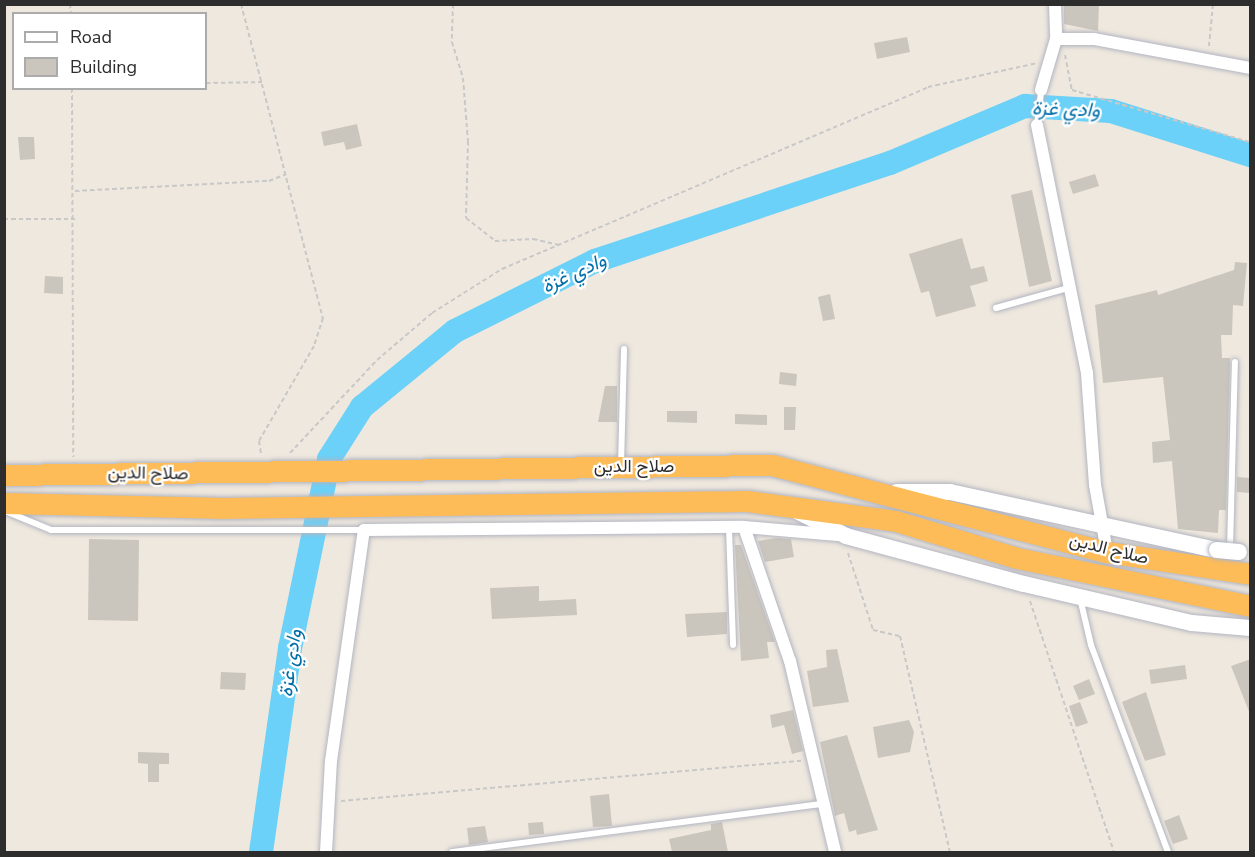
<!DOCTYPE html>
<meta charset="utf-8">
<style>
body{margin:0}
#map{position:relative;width:1255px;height:857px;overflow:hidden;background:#efe8de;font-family:"Nunito Sans",Vazirmatn,sans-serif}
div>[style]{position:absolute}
.river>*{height:24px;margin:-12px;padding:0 12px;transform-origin:12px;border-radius:12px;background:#6bd1f8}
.building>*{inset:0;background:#cbc6bd}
.path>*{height:2px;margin-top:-1px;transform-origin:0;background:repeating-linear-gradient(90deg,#c8c8c8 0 4.5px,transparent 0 7.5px)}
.roads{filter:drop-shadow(0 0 2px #b2b5c1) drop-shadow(0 0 2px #b2b5c1)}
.service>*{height:6px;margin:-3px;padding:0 3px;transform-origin:3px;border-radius:3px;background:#fff}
.minor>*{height:12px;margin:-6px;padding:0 6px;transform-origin:6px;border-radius:6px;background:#fff}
.secondary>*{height:16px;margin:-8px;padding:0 8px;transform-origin:8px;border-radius:8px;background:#fff}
.trunk>*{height:21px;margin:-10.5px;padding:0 10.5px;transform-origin:10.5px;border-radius:10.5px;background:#fdbc58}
.bridges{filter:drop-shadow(0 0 2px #b2b5c1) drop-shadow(0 0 2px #b2b5c1)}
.secondary-bridge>*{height:16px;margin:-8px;padding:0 8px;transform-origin:8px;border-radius:8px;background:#fff}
span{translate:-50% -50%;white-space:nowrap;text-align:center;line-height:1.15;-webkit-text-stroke:4.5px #fff;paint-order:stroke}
.street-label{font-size:18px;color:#2d2d2d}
.water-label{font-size:20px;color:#036faa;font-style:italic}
.frame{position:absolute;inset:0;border:6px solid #2d2d2d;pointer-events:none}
.legend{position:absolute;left:12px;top:12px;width:195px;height:78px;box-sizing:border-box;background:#fff;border:2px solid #ababab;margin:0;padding:8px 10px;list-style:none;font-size:18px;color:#2d2d2d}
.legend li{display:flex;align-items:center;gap:12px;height:30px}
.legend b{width:30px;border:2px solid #ababab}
</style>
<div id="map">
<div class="river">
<i style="left:261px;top:852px;width:206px;rotate:-81.9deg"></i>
<i style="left:290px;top:648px;width:193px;rotate:-78.3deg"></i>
<i style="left:329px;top:459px;width:62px;rotate:-57.6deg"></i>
<i style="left:362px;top:407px;width:120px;rotate:-39.3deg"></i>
<i style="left:455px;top:331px;width:157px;rotate:-26.6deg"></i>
<i style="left:595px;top:261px;width:311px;rotate:-18.4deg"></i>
<i style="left:890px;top:163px;width:147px;rotate:-22.9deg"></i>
<i style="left:1025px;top:106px;width:86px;rotate:3.3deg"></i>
<i style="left:1111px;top:111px;width:146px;rotate:17.6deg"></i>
</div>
<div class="building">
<i style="clip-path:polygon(1064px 4px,1099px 4px,1098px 31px,1064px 24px)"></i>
<i style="clip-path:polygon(907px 37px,910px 52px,877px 59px,874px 43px)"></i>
<i style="clip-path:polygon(357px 124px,362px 146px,346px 150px,344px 142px,324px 146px,321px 132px)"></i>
<i style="clip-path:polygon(18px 137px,34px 137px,35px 159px,20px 160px)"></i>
<i style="clip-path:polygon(1095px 174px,1099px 186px,1073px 194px,1069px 182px)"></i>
<i style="clip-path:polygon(1032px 190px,1052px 281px,1029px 287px,1011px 195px)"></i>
<i style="clip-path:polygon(962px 238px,971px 269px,984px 266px,988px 281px,970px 286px,976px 306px,936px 317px,929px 291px,921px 293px,909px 254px)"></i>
<i style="clip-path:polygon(1235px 262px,1247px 263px,1243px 306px,1233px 305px,1232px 335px,1221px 335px,1222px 358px,1230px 358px,1226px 510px,1219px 510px,1218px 533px,1178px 529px,1172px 461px,1153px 463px,1152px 442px,1170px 440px,1163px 377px,1103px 383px,1095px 305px,1157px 290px,1158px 295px,1234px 270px)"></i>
<i style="clip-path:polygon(45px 276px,63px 277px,63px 294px,44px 293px)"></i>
<i style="clip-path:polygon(830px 294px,835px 319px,823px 321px,818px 297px)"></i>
<i style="clip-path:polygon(780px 372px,797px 374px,796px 386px,779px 384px)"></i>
<i style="clip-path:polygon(605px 386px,617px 386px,617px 422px,598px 422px)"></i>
<i style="clip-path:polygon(784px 407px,796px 407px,795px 430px,784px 430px)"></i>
<i style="clip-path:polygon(667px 411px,697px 411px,697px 423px,667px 422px)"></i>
<i style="clip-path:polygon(735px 414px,767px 415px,767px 425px,735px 424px)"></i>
<i style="clip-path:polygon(1237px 477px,1251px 478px,1251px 493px,1237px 492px)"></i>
<i style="clip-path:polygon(777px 538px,791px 539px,794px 557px,765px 562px,758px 541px)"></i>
<i style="clip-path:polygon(89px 539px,139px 540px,138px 621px,88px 620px)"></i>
<i style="clip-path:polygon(735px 545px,741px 545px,775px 642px,767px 642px,769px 658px,741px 661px)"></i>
<i style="clip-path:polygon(539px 586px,539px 601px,576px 599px,577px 615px,492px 619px,490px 588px)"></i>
<i style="clip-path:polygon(727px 612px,727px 634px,687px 637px,685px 614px)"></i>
<i style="clip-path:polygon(837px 649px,849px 702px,813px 707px,807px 671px,827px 667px,826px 650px)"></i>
<i style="clip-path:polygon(1251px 659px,1251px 714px,1250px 714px,1231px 666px)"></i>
<i style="clip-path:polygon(1185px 665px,1187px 679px,1151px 684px,1149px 670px)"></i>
<i style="clip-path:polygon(221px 672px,246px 673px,245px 690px,220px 689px)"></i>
<i style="clip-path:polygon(1089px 679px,1095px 694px,1079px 700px,1073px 686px)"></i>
<i style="clip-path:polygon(1146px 692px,1166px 755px,1145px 761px,1122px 702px)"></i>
<i style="clip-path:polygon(1080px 702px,1088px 723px,1076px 727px,1069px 706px)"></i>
<i style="clip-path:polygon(793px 710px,803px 751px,792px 754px,784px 725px,772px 728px,770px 715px)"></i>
<i style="clip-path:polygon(909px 720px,914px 732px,910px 752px,878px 758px,873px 727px)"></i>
<i style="clip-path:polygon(847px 735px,878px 830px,857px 835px,856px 830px,849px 832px,844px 813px,835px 816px,820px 742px)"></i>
<i style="clip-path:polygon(138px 752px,169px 753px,169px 764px,159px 764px,159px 782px,148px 782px,148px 764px,138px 763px)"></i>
<i style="clip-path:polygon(609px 794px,612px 826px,593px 827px,590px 796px)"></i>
<i style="clip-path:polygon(1179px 815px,1188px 839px,1173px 844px,1164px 821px)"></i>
<i style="clip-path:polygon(543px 822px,544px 834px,529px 835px,528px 823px)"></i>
<i style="clip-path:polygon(722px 822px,728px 852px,672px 852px,669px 839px,711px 830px,711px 824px)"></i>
<i style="clip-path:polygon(485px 826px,488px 842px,469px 845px,467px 828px)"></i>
</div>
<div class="path">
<i style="left:70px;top:4px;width:10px;rotate:84deg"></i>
<i style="left:241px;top:4px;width:325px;rotate:75.4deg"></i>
<i style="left:323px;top:318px;width:29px;rotate:108deg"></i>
<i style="left:314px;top:346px;width:110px;rotate:120.1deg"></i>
<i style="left:259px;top:441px;width:13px;rotate:81deg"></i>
<i style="left:453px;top:4px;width:38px;rotate:92deg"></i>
<i style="left:452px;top:42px;width:38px;rotate:73deg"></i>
<i style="left:463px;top:78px;width:63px;rotate:85.5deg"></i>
<i style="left:468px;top:141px;width:77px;rotate:91.5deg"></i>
<i style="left:466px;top:218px;width:37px;rotate:38deg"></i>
<i style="left:495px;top:241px;width:38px;rotate:-3deg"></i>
<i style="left:533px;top:239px;width:27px;rotate:13deg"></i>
<i style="left:1209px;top:46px;width:42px;rotate:-84.6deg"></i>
<i style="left:1065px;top:55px;width:36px;rotate:79deg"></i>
<i style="left:1072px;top:90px;width:185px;rotate:16.3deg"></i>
<i style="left:206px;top:83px;width:56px;rotate:-1deg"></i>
<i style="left:72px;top:88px;width:369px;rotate:89.8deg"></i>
<i style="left:75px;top:191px;width:194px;rotate:-3deg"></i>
<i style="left:269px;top:181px;width:18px;rotate:-22deg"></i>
<i style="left:4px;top:219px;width:71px"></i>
<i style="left:290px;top:453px;width:127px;rotate:-46.9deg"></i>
<i style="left:377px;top:360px;width:72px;rotate:-40.5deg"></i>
<i style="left:432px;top:313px;width:83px;rotate:-32.2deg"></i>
<i style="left:502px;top:269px;width:463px;rotate:-23.1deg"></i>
<i style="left:928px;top:87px;width:112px;rotate:-12.4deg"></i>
<i style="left:848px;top:553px;width:81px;rotate:72deg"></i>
<i style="left:873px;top:630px;width:28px;rotate:13deg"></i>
<i style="left:900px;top:636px;width:222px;rotate:77deg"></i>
<i style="left:1030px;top:601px;width:265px;rotate:71.5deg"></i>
<i style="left:341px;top:801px;width:462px;rotate:-5deg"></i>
</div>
<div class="roads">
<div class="service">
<i style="left:1037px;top:125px;width:35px;rotate:-83deg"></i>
<i style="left:996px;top:308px;width:78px;rotate:-15.6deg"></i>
<i style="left:621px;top:465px;width:116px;rotate:-88.5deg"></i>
<i style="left:5px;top:511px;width:50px;rotate:22.4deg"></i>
<i style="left:51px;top:530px;width:313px"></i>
<i style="left:729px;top:528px;width:117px;rotate:88deg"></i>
<i style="left:1230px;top:549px;width:187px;rotate:-88.5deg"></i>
<i style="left:1080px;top:598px;width:48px;rotate:76.8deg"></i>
<i style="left:1091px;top:645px;width:221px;rotate:69.6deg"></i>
<i style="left:452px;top:852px;width:373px;rotate:-7.4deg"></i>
</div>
<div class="minor">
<i style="left:1055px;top:4px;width:35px;rotate:88deg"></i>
<i style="left:1041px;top:90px;width:53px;rotate:-73.6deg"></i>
<i style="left:1056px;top:39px;width:38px"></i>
<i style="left:1094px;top:39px;width:159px;rotate:10.5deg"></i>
<i style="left:1037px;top:125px;width:253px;rotate:78.6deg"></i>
<i style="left:1087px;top:373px;width:112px;rotate:85.9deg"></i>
<i style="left:1095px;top:485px;width:68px;rotate:79.8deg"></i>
<i style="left:744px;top:527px;width:142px;rotate:71.1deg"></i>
<i style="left:790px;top:661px;width:196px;rotate:76.7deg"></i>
<i style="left:326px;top:852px;width:91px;rotate:-86.9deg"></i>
<i style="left:331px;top:761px;width:233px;rotate:-81.9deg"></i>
<i style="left:364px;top:530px;width:380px;rotate:-0.5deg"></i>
<i style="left:744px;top:527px;width:94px;rotate:4.9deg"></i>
</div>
<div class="secondary">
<i style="left:897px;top:492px;width:53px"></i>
<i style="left:950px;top:492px;width:273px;rotate:12.3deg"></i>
<i style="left:797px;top:511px;width:55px;rotate:27deg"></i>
<i style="left:846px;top:536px;width:184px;rotate:15.1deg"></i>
<i style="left:1024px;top:584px;width:172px;rotate:13.1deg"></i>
<i style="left:1192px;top:623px;width:58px;rotate:4.9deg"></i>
</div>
<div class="trunk">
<i style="left:4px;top:475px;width:768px;rotate:-0.75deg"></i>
<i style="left:772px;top:465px;width:346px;rotate:14.6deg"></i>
<i style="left:1107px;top:552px;width:145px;rotate:8.7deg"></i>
<i style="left:4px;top:503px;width:213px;rotate:1.3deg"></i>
<i style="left:217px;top:508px;width:530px;rotate:-0.76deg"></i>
<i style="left:747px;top:501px;width:150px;rotate:7.6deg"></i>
<i style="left:896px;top:521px;width:127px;rotate:17deg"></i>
<i style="left:1017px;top:558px;width:238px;rotate:11.6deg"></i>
</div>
</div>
<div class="bridges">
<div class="secondary-bridge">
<i style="left:1217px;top:550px;width:22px;rotate:5deg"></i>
</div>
</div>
<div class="street-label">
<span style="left:634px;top:466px">صلاح الدين</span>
<span style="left:148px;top:473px;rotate:1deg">صلاح الدين</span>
<span style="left:1109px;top:549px;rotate:14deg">صلاح الدين</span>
</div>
<div class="water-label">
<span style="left:1066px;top:109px;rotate:2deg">وادي غزة</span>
<span style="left:574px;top:273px;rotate:-25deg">وادي غزة</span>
<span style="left:290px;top:663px;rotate:-82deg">وادي غزة</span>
</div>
<div class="frame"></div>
<ul class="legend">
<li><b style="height:8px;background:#fff"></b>Road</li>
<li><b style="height:16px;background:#cbc6bd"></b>Building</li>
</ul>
</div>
